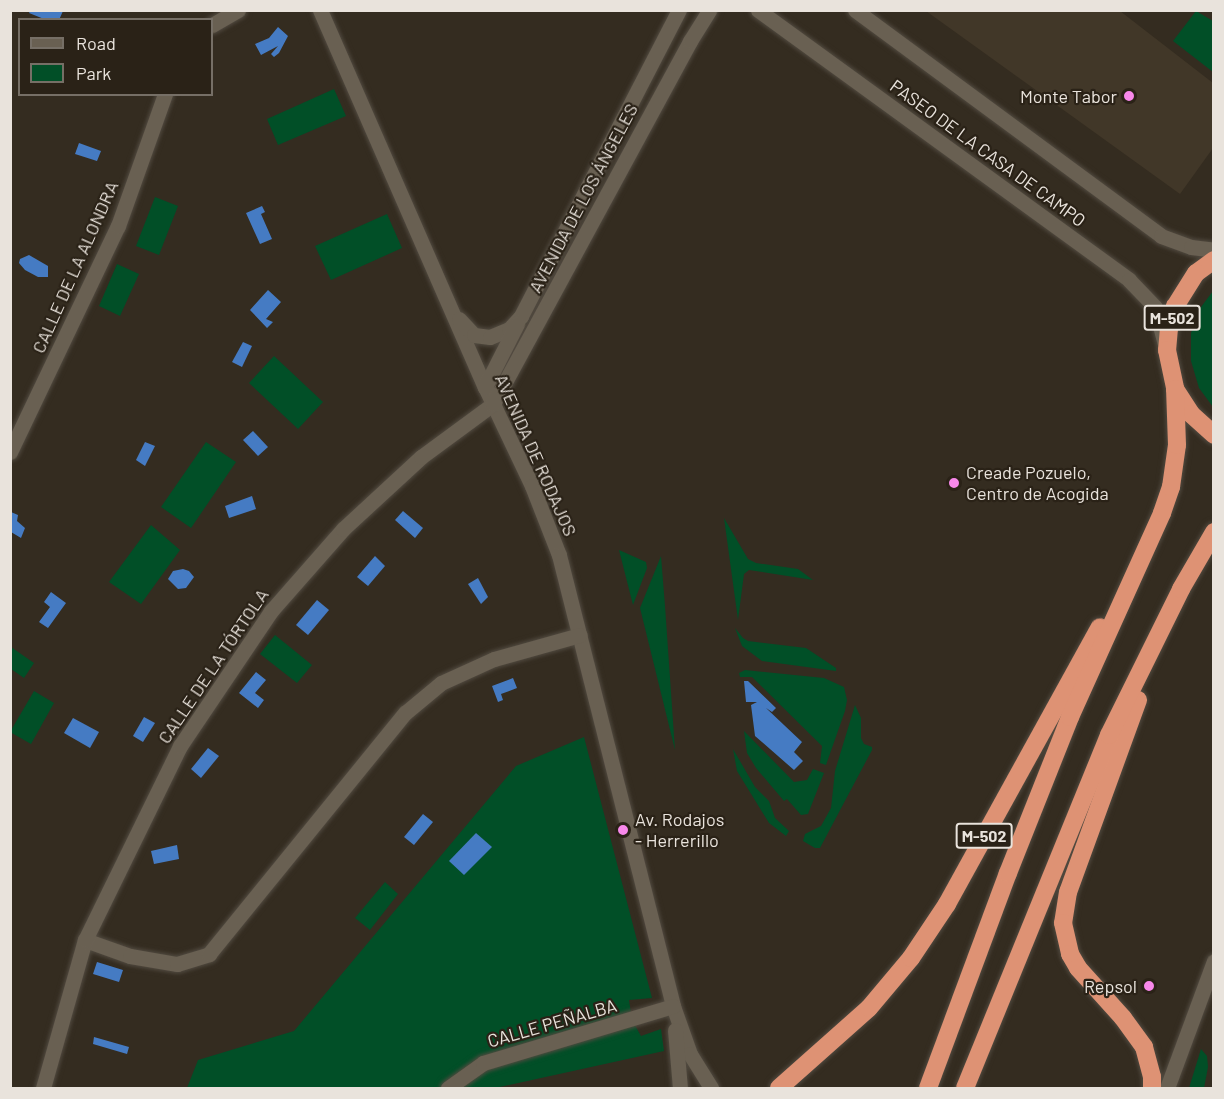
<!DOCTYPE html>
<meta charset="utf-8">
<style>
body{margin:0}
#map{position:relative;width:1224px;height:1099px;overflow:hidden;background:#342c20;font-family:Barlow,sans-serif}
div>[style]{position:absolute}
.education>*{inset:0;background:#413728}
.green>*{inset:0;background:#014f27}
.water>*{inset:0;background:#457bc3}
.roads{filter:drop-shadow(0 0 2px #514a40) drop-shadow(0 0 2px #514a40)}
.street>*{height:15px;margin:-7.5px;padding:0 7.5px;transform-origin:7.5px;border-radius:7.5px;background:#696052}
.highway>*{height:18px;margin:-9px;padding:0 9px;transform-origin:9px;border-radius:9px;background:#de9274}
.dots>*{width:16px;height:16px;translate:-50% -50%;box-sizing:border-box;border:3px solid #2a2217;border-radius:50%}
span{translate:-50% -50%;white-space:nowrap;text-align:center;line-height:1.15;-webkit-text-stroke:4.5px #2a2217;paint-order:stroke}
.shield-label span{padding:2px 4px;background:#2a2217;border:2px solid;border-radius:4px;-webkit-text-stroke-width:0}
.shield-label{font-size:16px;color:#e9e3dc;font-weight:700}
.poi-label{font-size:18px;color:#e9e3dc}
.right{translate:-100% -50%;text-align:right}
.left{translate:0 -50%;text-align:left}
.street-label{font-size:18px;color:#e9e3dc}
.frame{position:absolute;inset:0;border:12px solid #e9e3dc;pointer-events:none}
.legend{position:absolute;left:18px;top:18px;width:195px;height:78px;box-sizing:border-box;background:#2a2217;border:2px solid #766f66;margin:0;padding:8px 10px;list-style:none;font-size:18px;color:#e9e3dc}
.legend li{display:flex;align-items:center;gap:12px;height:30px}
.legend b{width:30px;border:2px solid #766f66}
</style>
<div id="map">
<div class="education">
<i style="clip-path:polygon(926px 11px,1120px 11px,1213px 83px,1213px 148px,1180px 194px)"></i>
</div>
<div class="green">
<i style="clip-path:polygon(1196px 11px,1213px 21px,1213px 72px,1173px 41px)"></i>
<i style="clip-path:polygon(334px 89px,346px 116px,278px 145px,267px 119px)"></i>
<i style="clip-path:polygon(155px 197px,178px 206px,159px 255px,136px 246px)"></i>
<i style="clip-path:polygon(387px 214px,402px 248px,331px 280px,315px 246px)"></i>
<i style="clip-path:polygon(117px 264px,139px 274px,120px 316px,99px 306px)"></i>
<i style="clip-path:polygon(1213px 291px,1213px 407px,1199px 388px,1191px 361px,1191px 333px,1201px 307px)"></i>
<i style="clip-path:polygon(274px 356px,323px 402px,298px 429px,249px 383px)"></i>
<i style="clip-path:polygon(206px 442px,236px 462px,191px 528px,161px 507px)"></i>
<i style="clip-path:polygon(724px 518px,748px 559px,756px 563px,798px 569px,813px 580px,749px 570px,744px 574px,738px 620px)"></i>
<i style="clip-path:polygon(151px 525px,180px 550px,141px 604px,109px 582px)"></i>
<i style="clip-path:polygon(619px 550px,646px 562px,647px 568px,633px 605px)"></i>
<i style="clip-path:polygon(661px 556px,665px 606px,675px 750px,640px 608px)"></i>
<i style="clip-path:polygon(735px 628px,743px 638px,748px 641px,806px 648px,836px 668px,836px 671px,762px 661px,742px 646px)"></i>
<i style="clip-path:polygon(275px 635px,312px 665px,297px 683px,260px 654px)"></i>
<i style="clip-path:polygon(11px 647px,34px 663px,24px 678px,11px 669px)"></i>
<i style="clip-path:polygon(745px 670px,824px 678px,844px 687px,847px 700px,845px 711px,826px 765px,820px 763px,822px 746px,752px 677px,740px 677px,739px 673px)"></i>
<i style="clip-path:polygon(34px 691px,54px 703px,31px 744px,10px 732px)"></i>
<i style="clip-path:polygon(855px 705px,861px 718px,861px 738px,864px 744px,872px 747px,872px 750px,820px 848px,815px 848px,803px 841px,805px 834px,821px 826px,831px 808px,835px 771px)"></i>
<i style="clip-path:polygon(744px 731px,794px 782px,807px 780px,813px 769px,824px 773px,808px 814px,801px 815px,787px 799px,784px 801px,756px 768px,747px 753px)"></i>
<i style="clip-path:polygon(584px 737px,652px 998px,629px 1000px,632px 1020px,641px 1036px,661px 1029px,664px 1051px,495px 1088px,187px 1088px,198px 1060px,294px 1031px,516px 766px)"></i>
<i style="clip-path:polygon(733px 749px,755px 787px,769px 801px,775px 818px,789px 831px,786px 836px,769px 823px,737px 771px)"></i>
<i style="clip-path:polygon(385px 882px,398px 894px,370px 930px,355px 918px)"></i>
<i style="clip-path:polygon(1201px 1049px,1207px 1056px,1208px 1067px,1204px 1088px,1189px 1088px)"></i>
</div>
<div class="water">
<i style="clip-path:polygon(30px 11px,30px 10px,63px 11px,59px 20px,44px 19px,29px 13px)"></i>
<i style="clip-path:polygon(278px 27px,288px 36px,279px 53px,274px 57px,271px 54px,278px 46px,261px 55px,255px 44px,269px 38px)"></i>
<i style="clip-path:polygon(79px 143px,101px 151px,97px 161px,75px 154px)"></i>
<i style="clip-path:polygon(262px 206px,265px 212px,261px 214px,272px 239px,260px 244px,246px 213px)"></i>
<i style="clip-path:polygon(29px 255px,48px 266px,48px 277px,38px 277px,25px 270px,19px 263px,20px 259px)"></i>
<i style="clip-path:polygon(268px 290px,281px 302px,266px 319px,273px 322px,267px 328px,250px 310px)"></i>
<i style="clip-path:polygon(243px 342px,252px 346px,242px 367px,232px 362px)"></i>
<i style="clip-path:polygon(253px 431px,268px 447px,258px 456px,243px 440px)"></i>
<i style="clip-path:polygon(145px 442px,155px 446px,145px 466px,136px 460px)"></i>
<i style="clip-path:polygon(252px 496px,256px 509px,229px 518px,225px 506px)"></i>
<i style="clip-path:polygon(403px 511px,423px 528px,415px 538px,395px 520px)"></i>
<i style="clip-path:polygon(11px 512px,18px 515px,17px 521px,25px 528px,21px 538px,11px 532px)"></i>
<i style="clip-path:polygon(375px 556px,385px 566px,368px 586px,357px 577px)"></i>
<i style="clip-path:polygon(183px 569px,189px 571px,194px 577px,186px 588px,178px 589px,168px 579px,173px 571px)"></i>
<i style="clip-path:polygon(478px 578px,488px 597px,481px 604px,468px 584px)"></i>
<i style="clip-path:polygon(51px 592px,66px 603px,48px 628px,39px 622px,50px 607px,44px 602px)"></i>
<i style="clip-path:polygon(317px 600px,329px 610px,308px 635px,296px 625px)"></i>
<i style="clip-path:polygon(256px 672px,266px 680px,255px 693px,264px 700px,258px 708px,239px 693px)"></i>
<i style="clip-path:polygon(513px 678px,517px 688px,501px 694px,503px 700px,498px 702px,492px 686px)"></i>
<i style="clip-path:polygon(744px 681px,748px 681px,776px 708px,772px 712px,766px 708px,802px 742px,794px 752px,803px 761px,794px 770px,755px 736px,751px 705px,757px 702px,746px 702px)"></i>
<i style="clip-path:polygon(144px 717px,155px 723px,143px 742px,133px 736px)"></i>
<i style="clip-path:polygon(73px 718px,99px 732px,90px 748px,64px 733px)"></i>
<i style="clip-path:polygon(208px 748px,219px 756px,201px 778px,191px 769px)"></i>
<i style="clip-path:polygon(423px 814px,433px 822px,414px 845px,404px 837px)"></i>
<i style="clip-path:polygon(476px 833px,492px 847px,464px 875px,449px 861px)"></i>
<i style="clip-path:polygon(177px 845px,179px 859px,154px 864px,151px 851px)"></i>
<i style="clip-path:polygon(97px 962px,123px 970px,119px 982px,93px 974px)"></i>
<i style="clip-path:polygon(94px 1037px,129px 1047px,127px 1054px,93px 1044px)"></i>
</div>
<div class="roads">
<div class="street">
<i style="left:320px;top:10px;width:412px;rotate:66.4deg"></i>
<i style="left:485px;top:387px;width:110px;rotate:64.6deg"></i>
<i style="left:532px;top:486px;width:74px;rotate:68.6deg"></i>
<i style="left:559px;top:555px;width:465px;rotate:75.8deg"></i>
<i style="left:673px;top:1006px;width:51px;rotate:70.5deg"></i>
<i style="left:690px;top:1054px;width:40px;rotate:58deg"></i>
<i style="left:758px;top:10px;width:459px;rotate:36deg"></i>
<i style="left:1129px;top:280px;width:37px;rotate:46deg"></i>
<i style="left:1155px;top:307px;width:38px;rotate:75deg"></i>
<i style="left:855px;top:10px;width:380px;rotate:36.4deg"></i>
<i style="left:1161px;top:236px;width:32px;rotate:20deg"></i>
<i style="left:1191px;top:247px;width:23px;rotate:7deg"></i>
<i style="left:212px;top:25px;width:30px;rotate:-30deg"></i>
<i style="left:459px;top:319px;width:22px;rotate:47deg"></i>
<i style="left:474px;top:335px;width:16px;rotate:7deg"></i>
<i style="left:490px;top:337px;width:21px;rotate:-23deg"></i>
<i style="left:509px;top:329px;width:18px;rotate:-47deg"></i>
<i style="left:521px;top:316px;width:344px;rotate:-62.7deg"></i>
<i style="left:485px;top:387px;width:71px;rotate:-63.1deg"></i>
<i style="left:10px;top:452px;width:250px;rotate:-64.5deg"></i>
<i style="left:118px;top:226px;width:140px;rotate:-70.4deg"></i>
<i style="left:85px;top:940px;width:48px;rotate:19.6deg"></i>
<i style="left:130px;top:956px;width:48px;rotate:9.7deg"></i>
<i style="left:177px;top:964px;width:34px;rotate:-17deg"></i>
<i style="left:209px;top:954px;width:311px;rotate:-50.9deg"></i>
<i style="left:405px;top:713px;width:47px;rotate:-39.8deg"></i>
<i style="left:441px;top:683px;width:58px;rotate:-24.4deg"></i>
<i style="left:494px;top:659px;width:89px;rotate:-15.6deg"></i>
<i style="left:675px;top:1030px;width:58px;rotate:85.1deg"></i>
<i style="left:43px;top:1088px;width:154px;rotate:-74.2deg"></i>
<i style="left:85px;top:940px;width:216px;rotate:-63.9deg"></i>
<i style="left:180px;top:746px;width:163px;rotate:-56deg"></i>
<i style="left:271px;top:611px;width:109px;rotate:-48.7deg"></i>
<i style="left:343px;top:529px;width:106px;rotate:-42.7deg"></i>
<i style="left:421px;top:457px;width:89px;rotate:-36.4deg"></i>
<i style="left:493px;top:404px;width:413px;rotate:-61.5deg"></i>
<i style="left:690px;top:41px;width:36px;rotate:-58deg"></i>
<i style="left:448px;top:1088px;width:43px;rotate:-35.5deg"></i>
<i style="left:483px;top:1063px;width:198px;rotate:-16.7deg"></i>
<i style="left:1167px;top:1088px;width:135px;rotate:-69.7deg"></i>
</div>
<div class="highway">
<i style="left:1214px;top:260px;width:22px;rotate:144deg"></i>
<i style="left:1196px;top:273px;width:39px;rotate:122deg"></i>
<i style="left:1175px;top:306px;width:23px;rotate:105deg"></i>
<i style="left:1169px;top:328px;width:22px;rotate:95deg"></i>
<i style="left:1167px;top:350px;width:40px;rotate:78deg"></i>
<i style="left:1175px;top:389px;width:30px;rotate:57deg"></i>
<i style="left:1191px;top:414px;width:31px;rotate:42deg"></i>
<i style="left:1138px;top:700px;width:204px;rotate:110deg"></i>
<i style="left:1068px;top:892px;width:31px;rotate:99deg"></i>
<i style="left:1063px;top:923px;width:32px;rotate:77deg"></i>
<i style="left:1070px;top:954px;width:16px;rotate:60deg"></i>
<i style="left:1078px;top:968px;width:67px;rotate:48deg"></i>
<i style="left:1123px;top:1018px;width:36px;rotate:54deg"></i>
<i style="left:1144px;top:1047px;width:31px;rotate:75deg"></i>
<i style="left:1152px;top:1077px;width:11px;rotate:90deg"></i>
<i style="left:779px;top:1088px;width:120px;rotate:-41.6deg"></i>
<i style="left:869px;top:1008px;width:65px;rotate:-50deg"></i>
<i style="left:911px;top:958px;width:65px;rotate:-56.3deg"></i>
<i style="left:947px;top:904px;width:316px;rotate:-61.1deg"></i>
<i style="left:928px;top:1088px;width:229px;rotate:-69.6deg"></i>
<i style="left:1008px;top:873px;width:168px;rotate:-68.3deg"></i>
<i style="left:1070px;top:717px;width:224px;rotate:-65.7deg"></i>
<i style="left:1162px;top:513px;width:28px;rotate:-71deg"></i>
<i style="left:1171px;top:487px;width:42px;rotate:-81.9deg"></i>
<i style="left:1177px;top:445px;width:56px;rotate:-92deg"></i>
<i style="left:965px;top:1088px;width:381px;rotate:-67.8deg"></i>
<i style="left:1109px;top:735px;width:163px;rotate:-63.7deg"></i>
<i style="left:1181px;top:589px;width:66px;rotate:-59.9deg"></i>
</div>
</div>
<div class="dots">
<i style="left:1129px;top:96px;background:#f888ea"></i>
<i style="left:954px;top:483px;background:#f888ea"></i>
<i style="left:623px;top:830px;background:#f888ea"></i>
<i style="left:1149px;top:986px;background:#f888ea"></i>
</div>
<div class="shield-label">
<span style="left:1172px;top:318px">M-502</span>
<span style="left:984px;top:836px">M-502</span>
</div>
<div class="poi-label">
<span class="right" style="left:1117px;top:96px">Monte Tabor</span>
<span class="left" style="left:966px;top:483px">Creade Pozuelo,<br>Centro de Acogida</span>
<span class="left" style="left:635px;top:830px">Av. Rodajos<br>- Herrerillo</span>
<span class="right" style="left:1137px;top:986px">Repsol</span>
</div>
<div class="street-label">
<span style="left:988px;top:153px;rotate:36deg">PASEO DE LA CASA DE CAMPO</span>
<span style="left:583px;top:198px;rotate:-62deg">AVENIDA DE LOS ÁNGELES</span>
<span style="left:75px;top:267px;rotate:-66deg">CALLE DE LA ALONDRA</span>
<span style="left:536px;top:455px;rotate:66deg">AVENIDA DE RODAJOS</span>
<span style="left:213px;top:666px;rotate:-56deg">CALLE DE LA TÓRTOLA</span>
<span style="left:552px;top:1023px;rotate:-16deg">CALLE PEÑALBA</span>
</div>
<div class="frame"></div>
<ul class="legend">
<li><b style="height:8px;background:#696052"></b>Road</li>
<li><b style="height:16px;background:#014f27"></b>Park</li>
</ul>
</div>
